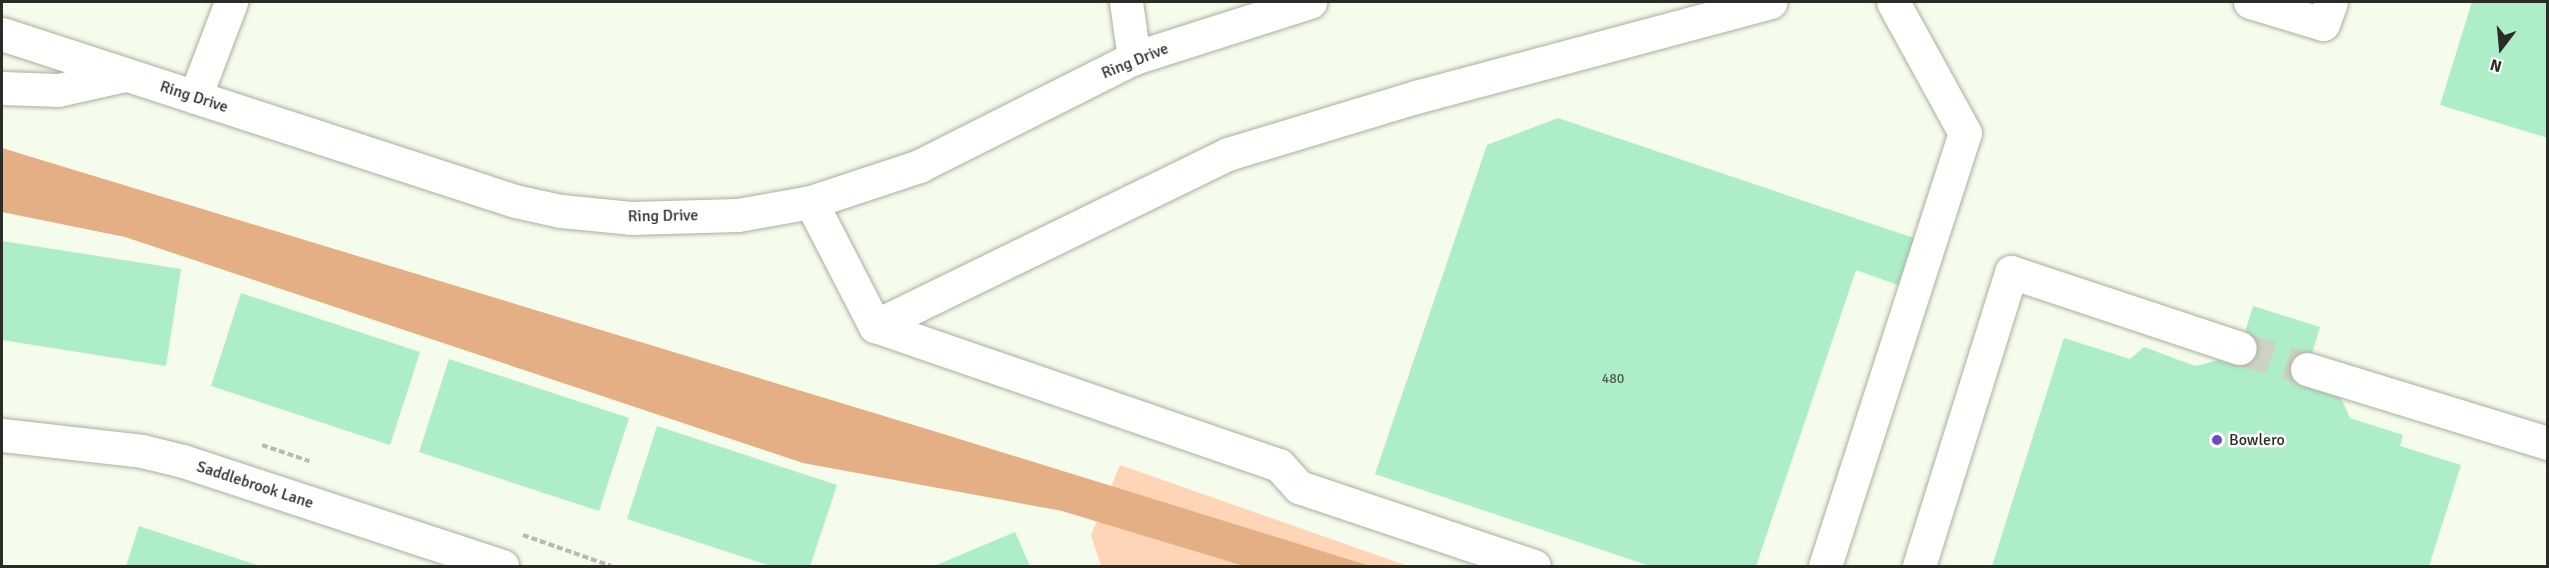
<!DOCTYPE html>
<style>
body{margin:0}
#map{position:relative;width:2549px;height:568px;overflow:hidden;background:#f5fceb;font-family:Signika,sans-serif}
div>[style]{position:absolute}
.green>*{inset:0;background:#fed5b7}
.forest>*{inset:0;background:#e5af86}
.building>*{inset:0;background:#adedc7}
.minor-tunnel>*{height:33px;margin-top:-16.5px;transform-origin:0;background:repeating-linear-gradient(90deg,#ccd2c4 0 33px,transparent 0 49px)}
.path>*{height:4px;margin-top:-2px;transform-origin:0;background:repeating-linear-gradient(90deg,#b7bcaf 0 6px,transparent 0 9px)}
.roads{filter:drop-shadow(0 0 2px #a9af9f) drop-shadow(0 0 2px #a9af9f)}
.minor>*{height:33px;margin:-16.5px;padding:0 16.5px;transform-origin:16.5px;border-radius:16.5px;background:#fff}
.dots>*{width:16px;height:16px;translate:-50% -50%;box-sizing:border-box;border:3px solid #fff;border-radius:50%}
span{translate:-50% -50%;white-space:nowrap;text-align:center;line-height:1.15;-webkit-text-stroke:5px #fff;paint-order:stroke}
.number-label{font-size:14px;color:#4b5c4e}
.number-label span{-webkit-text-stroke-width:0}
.street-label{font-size:16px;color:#2a2c26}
.poi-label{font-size:16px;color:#2a2c26}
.left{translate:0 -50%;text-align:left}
.frame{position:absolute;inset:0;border:3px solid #2a2c26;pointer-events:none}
.north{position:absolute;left:2471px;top:18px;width:60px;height:60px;-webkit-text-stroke:4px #fff;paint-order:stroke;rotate:196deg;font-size:16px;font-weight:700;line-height:24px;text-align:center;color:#2a2c26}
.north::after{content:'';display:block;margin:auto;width:21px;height:27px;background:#2a2c26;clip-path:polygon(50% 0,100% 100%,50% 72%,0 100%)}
</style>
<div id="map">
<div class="green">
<i style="clip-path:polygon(1120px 465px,1408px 566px,1101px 566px,1091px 535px)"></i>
</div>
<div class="forest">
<i style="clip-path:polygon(2px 148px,940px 433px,1370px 566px,1244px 566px,1062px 511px,803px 463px,125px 237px,2px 212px)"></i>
</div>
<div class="building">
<i style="clip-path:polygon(2472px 2px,2548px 2px,2548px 138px,2440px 105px)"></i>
<i style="clip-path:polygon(1558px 118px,1914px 238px,1898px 285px,1856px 270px,1756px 566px,1650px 566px,1375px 474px,1487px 145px)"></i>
<i style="clip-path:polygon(2px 241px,181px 269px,166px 366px,2px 340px)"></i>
<i style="clip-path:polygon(241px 293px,420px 352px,390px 445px,211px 386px)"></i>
<i style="clip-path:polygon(2253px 306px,2320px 327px,2302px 386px,2341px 398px,2350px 418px,2403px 435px,2400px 446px,2461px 465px,2429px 566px,1992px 566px,2064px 338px,2130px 359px,2144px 347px,2195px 366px,2219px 360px,2235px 365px)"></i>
<i style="clip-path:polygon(449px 359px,629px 418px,599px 511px,419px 452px)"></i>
<i style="clip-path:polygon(657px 426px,837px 485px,810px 566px,771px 566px,627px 519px)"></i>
<i style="clip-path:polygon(139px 526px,260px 566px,126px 566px)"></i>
<i style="clip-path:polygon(1015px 532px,1030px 566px,934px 566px)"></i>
</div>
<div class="minor-tunnel">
<i style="left:2240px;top:348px;width:70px;rotate:17.4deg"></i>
</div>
<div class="path">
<i style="left:262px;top:445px;width:50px;rotate:18.8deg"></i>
<i style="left:523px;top:535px;width:93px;rotate:19.4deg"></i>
</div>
<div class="roads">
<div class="minor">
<i style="left:1126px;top:2px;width:57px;rotate:81.9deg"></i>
<i style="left:2250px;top:2px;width:76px;rotate:16.8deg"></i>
<i style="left:2323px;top:24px;width:23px;rotate:-70deg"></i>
<i style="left:2px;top:34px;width:539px;rotate:18.03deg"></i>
<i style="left:515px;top:201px;width:47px;rotate:12.3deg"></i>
<i style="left:561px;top:211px;width:70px;rotate:5.7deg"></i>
<i style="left:631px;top:218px;width:107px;rotate:-1.6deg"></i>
<i style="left:738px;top:215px;width:74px;rotate:-10.1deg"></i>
<i style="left:811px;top:202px;width:114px;rotate:-18.4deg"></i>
<i style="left:919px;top:166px;width:241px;rotate:-26.7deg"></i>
<i style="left:1134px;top:58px;width:185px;rotate:-17.7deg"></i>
<i style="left:2px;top:88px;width:56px;rotate:2deg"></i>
<i style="left:58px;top:90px;width:69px;rotate:-12.6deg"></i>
<i style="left:195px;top:97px;width:102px;rotate:-69.2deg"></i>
<i style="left:811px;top:202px;width:140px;rotate:62.7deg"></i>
<i style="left:875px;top:326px;width:427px;rotate:19deg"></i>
<i style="left:1279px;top:465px;width:30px;rotate:48deg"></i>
<i style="left:1299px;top:487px;width:248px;rotate:18.6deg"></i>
<i style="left:875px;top:326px;width:393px;rotate:-26deg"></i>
<i style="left:1228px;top:154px;width:196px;rotate:-16.9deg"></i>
<i style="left:1416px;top:97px;width:367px;rotate:-15deg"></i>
<i style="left:2307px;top:369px;width:252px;rotate:17.1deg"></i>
<i style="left:2px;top:435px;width:141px;rotate:6.5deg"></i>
<i style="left:142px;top:451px;width:42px;rotate:13.7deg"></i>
<i style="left:183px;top:461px;width:336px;rotate:18.2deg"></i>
<i style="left:1825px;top:566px;width:455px;rotate:-72.1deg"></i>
<i style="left:1965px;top:133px;width:149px;rotate:-118.8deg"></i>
<i style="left:1919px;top:566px;width:308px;rotate:-72.6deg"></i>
<i style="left:2011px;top:272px;width:241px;rotate:18.4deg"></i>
</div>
</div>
<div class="dots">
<i style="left:2217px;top:440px;background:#6a4cc5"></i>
</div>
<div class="number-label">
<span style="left:1613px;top:379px">480</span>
</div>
<div class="street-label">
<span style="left:1135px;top:61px;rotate:-22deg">Ring Drive</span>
<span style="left:194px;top:97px;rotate:18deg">Ring Drive</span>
<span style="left:663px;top:216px;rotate:-1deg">Ring Drive</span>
<span style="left:255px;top:485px;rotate:18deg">Saddlebrook Lane</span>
</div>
<div class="poi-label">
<span class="left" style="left:2229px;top:440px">Bowlero</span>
</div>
<div class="frame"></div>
<div class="north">N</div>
</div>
